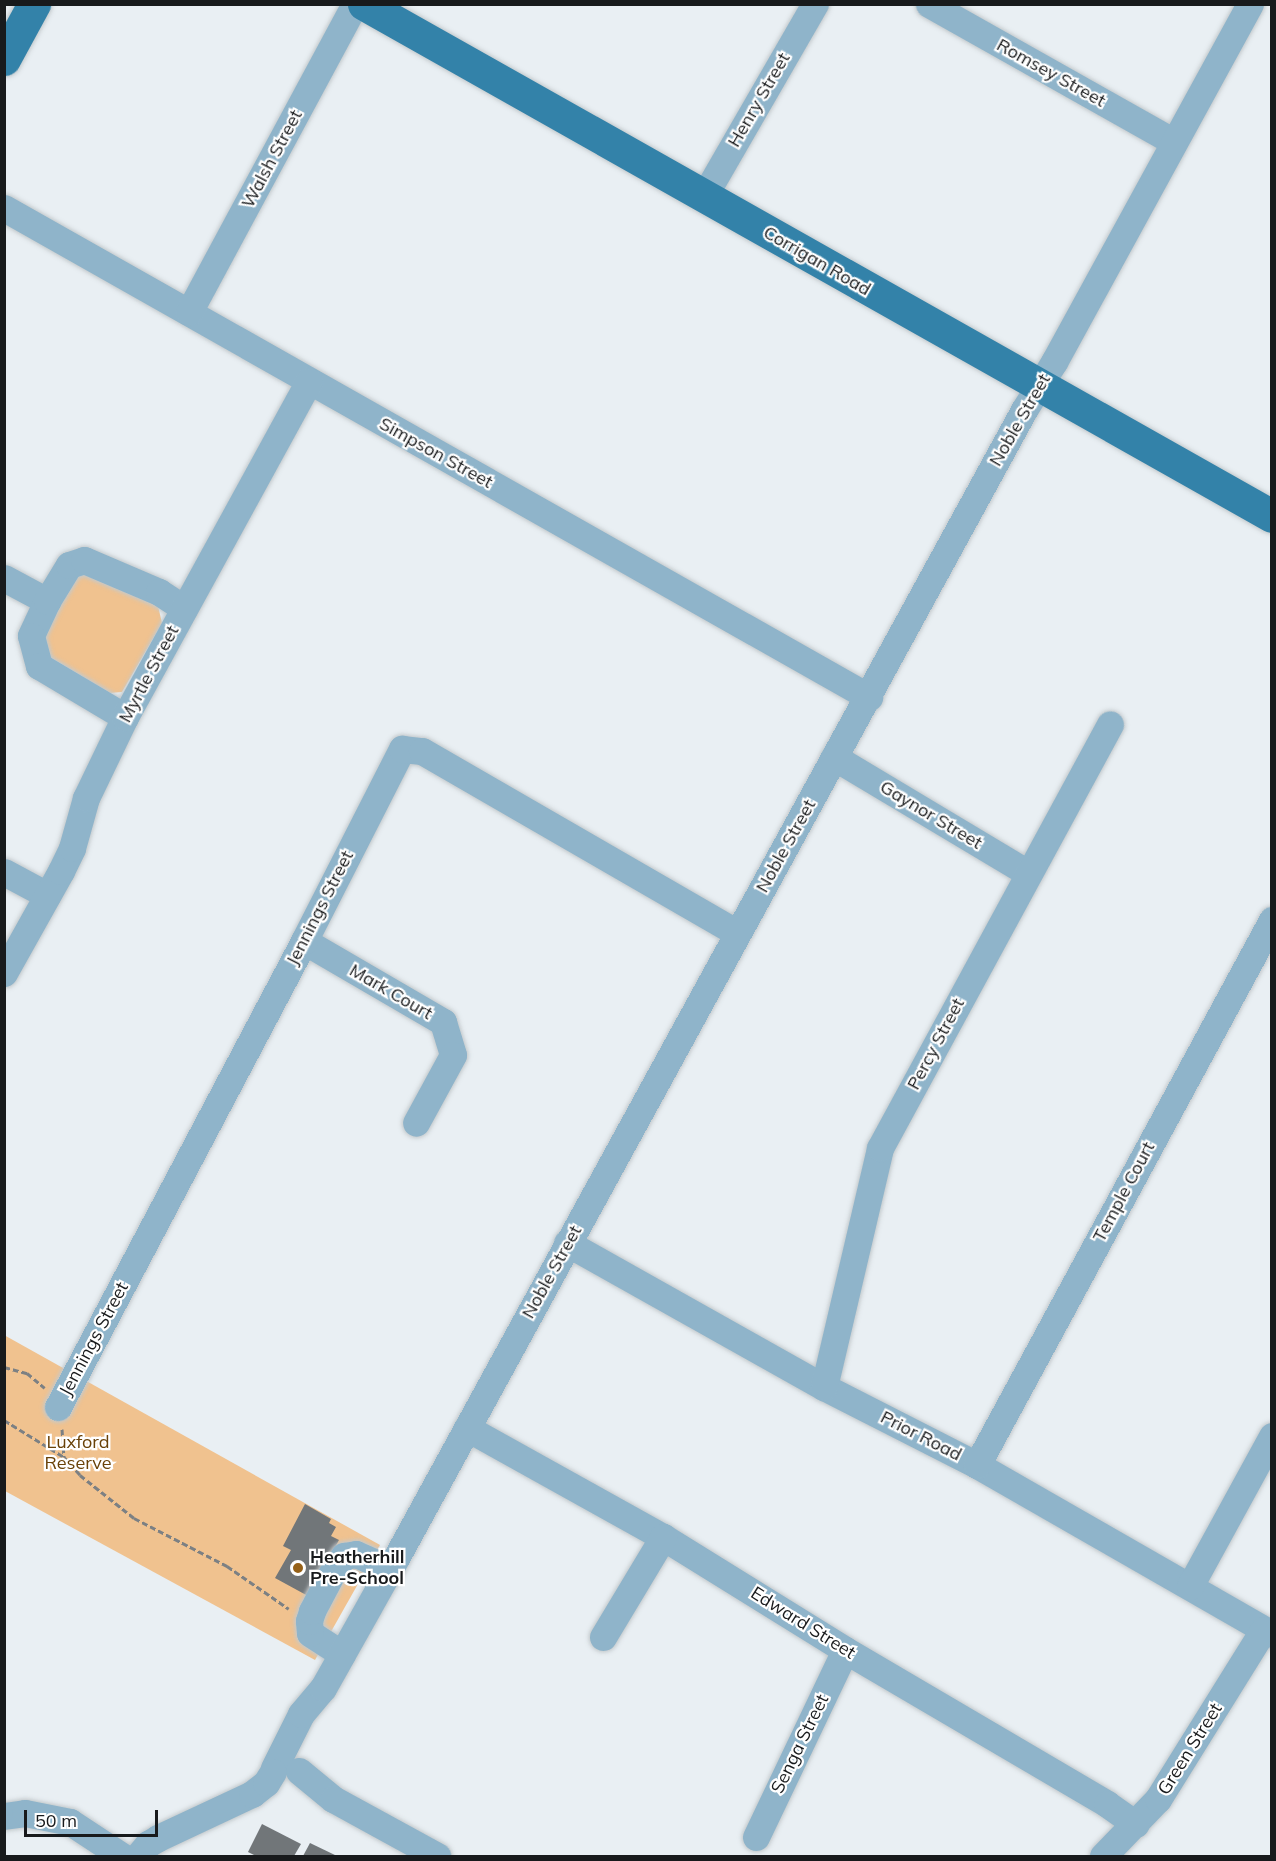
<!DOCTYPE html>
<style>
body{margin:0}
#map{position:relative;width:1276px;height:1861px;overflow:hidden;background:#e9eff3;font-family:Mulish,sans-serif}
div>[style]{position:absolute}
.green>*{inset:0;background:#f0c28f}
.building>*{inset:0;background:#717679}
.path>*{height:3px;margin-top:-1.5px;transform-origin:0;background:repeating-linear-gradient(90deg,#7c8083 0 6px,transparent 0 9px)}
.roads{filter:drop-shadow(0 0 2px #c3c9cc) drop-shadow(0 0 2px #c3c9cc)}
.minor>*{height:27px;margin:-13.5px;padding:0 13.5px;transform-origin:13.5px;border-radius:13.5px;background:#8fb4ca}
.major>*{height:33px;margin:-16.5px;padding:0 16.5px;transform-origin:16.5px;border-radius:16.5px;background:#3382a9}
.dots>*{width:16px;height:16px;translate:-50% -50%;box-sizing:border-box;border:3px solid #fff;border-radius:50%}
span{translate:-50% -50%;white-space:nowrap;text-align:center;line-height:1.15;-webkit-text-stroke:4.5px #fff;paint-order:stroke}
.street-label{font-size:18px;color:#181a1c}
.park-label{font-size:18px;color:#694107}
.poi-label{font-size:18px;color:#181a1c;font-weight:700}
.left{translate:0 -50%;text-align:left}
.frame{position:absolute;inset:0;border:6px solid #181a1c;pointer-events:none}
.scale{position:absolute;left:24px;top:1810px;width:134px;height:27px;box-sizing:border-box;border:3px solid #181a1c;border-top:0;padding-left:8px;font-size:18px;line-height:21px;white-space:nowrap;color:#181a1c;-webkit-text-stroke:4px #fff;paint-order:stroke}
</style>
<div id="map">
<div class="green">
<i style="clip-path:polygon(97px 572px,158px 606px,162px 623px,122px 692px,110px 693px,50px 657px,42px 636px,76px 577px)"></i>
<i style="clip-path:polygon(4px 1335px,380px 1545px,315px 1660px,5px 1491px)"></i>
</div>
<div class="building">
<i style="clip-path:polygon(305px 1504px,331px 1519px,329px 1523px,336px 1527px,331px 1536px,339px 1540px,308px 1596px,275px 1578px,291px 1550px,283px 1546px)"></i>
<i style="clip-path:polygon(262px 1824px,301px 1844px,294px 1856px,256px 1856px,248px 1852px)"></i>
<i style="clip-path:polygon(310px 1843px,337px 1856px,303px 1856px)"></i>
</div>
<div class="path">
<i style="left:4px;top:1367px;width:24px;rotate:15deg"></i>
<i style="left:27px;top:1373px;width:23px;rotate:40deg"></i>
<i style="left:4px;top:1420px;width:70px;rotate:31.7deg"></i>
<i style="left:64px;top:1457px;width:24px;rotate:48deg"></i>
<i style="left:80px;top:1475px;width:69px;rotate:38.5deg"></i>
<i style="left:134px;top:1518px;width:105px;rotate:27.3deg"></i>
<i style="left:227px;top:1566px;width:75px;rotate:34.7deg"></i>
<i style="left:62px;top:1429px;width:28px;rotate:86deg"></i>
</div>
<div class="roads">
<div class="minor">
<i style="left:929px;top:4px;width:281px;rotate:29.4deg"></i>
<i style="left:704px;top:196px;width:222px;rotate:-60deg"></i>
<i style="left:4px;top:208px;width:994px;rotate:29.48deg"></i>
<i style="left:189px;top:312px;width:350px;rotate:-61.7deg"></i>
<i style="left:4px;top:578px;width:49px;rotate:28.1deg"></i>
<i style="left:47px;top:601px;width:38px;rotate:115deg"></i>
<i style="left:31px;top:636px;width:31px;rotate:75deg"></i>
<i style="left:39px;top:666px;width:100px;rotate:30.7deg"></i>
<i style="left:47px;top:601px;width:42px;rotate:-58.6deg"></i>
<i style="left:69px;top:565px;width:16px;rotate:-18deg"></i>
<i style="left:84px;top:560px;width:82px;rotate:23.1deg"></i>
<i style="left:159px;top:592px;width:30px;rotate:33deg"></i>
<i style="left:834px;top:757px;width:226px;rotate:30.9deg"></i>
<i style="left:4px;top:872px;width:49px;rotate:28.1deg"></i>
<i style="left:304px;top:941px;width:161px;rotate:30.2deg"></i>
<i style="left:443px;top:1022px;width:34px;rotate:73deg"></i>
<i style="left:453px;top:1055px;width:77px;rotate:118.6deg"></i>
<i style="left:4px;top:973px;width:117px;rotate:-60.8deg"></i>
<i style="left:61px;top:871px;width:25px;rotate:-64deg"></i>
<i style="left:72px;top:848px;width:52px;rotate:-74.4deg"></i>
<i style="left:86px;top:798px;width:90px;rotate:-64.3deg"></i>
<i style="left:125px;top:717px;width:383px;rotate:-61.3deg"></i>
<i style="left:567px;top:1243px;width:295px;rotate:29.3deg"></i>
<i style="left:824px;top:1387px;width:172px;rotate:27deg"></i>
<i style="left:977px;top:1465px;width:340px;rotate:29.8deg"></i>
<i style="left:824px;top:1387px;width:245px;rotate:-76.8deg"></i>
<i style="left:880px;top:1148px;width:482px;rotate:-61.5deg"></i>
<i style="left:58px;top:1407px;width:527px;rotate:-62.17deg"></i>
<i style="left:304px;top:941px;width:216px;rotate:-63deg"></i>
<i style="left:402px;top:749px;width:20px;rotate:6deg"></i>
<i style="left:422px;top:751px;width:364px;rotate:30deg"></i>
<i style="left:467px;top:1428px;width:224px;rotate:29.1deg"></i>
<i style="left:663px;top:1537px;width:214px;rotate:31.8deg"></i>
<i style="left:845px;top:1650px;width:304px;rotate:30.4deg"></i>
<i style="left:1107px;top:1804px;width:35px;rotate:35deg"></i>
<i style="left:977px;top:1465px;width:620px;rotate:-61.57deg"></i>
<i style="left:1190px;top:1586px;width:171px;rotate:-61.3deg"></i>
<i style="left:603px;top:1637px;width:117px;rotate:-59deg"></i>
<i style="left:342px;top:1654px;width:38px;rotate:-147deg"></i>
<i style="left:310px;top:1633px;width:12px;rotate:-95deg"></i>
<i style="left:309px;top:1621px;width:10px;rotate:-73deg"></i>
<i style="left:312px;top:1611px;width:43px;rotate:-62.2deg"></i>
<i style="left:332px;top:1573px;width:21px;rotate:-55deg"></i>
<i style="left:344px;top:1556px;width:12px;rotate:-9deg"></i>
<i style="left:356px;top:1554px;width:37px;rotate:24deg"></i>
<i style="left:274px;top:1768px;width:60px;rotate:-63.4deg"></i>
<i style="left:301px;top:1714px;width:34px;rotate:-50deg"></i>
<i style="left:323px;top:1688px;width:149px;rotate:-60.7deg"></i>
<i style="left:396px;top:1558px;width:1309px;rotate:-61.32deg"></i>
<i style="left:1024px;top:410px;width:57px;rotate:-58deg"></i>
<i style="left:1054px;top:362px;width:408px;rotate:-61.3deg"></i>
<i style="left:299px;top:1771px;width:44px;rotate:39.5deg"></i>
<i style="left:333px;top:1799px;width:119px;rotate:28.7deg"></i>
<i style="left:4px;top:1816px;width:21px;rotate:-8deg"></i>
<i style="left:25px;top:1813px;width:46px;rotate:11.3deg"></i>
<i style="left:70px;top:1822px;width:62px;rotate:33.2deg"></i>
<i style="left:756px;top:1837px;width:207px;rotate:-64.5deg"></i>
<i style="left:138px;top:1856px;width:16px;rotate:-50deg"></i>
<i style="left:148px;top:1844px;width:12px;rotate:-31deg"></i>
<i style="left:158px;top:1838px;width:104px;rotate:-25.1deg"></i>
<i style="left:252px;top:1794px;width:18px;rotate:-38deg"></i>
<i style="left:266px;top:1783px;width:13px;rotate:-58deg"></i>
<i style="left:1103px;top:1856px;width:79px;rotate:-46deg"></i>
<i style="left:1158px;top:1799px;width:199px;rotate:-58.1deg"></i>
</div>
<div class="major">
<i style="left:364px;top:4px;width:1042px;rotate:29.42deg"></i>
<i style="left:4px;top:59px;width:63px;rotate:-61.4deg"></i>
</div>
</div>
<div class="dots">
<i style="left:298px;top:1568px;background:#966118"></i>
</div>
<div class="street-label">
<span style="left:1051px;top:73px;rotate:29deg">Romsey Street</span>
<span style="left:759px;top:100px;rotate:-60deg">Henry Street</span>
<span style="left:272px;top:159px;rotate:-62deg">Walsh Street</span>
<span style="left:817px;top:261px;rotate:30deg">Corrigan Road</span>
<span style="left:1020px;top:420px;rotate:-60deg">Noble Street</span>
<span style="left:436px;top:453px;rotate:29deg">Simpson Street</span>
<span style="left:149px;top:674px;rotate:-62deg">Myrtle Street</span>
<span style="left:931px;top:815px;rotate:31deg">Gaynor Street</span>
<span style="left:786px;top:846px;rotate:-61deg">Noble Street</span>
<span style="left:320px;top:908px;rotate:-63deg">Jennings Street</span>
<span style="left:391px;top:992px;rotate:30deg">Mark Court</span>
<span style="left:936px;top:1044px;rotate:-62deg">Percy Street</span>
<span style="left:1124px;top:1192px;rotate:-62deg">Temple Court</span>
<span style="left:552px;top:1272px;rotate:-61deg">Noble Street</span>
<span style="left:94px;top:1339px;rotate:-62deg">Jennings Street</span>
<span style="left:921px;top:1436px;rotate:27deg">Prior Road</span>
<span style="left:803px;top:1623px;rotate:32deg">Edward Street</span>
<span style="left:800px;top:1744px;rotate:-64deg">Senga Street</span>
<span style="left:1190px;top:1749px;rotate:-58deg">Green Street</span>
</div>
<div class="park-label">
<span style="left:78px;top:1453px">Luxford<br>Reserve</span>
</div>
<div class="poi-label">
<span class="left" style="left:310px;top:1568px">Heatherhill<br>Pre-School</span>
</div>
<div class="frame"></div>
<div class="scale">50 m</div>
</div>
